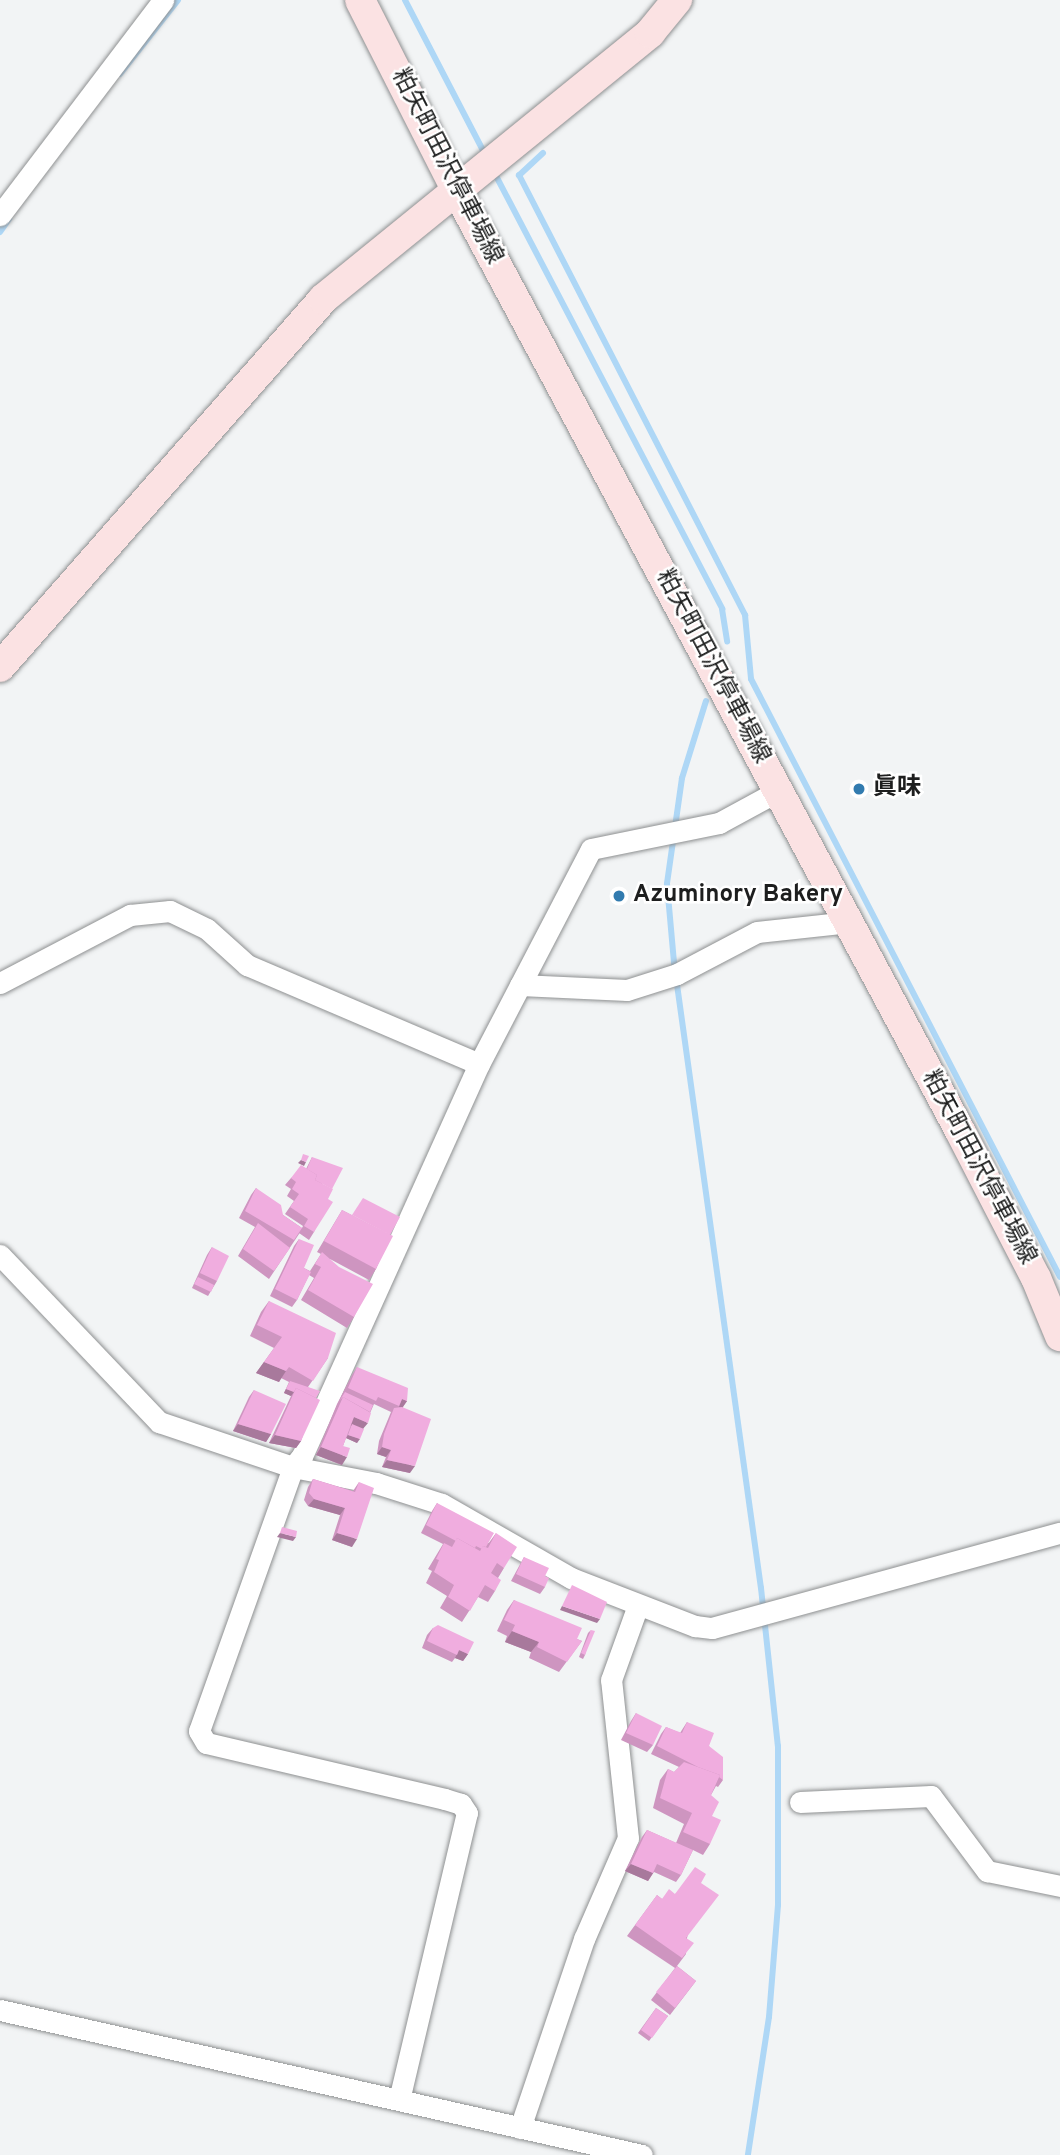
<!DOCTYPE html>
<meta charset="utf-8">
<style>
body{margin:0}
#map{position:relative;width:1060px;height:2155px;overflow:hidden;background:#f2f4f5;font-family:Overpass,"Noto Sans JP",sans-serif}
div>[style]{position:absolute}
.stream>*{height:6px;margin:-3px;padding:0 3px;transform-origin:3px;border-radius:3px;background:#aed7f6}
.roads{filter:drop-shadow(0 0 2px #8e9091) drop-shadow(0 0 2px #8e9091)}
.street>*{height:21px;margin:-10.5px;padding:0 10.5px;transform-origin:10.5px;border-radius:10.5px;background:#fff}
.secondary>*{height:30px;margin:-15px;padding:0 15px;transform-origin:15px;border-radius:15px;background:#fbe2e3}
.wall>*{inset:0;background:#ce95c0}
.shaded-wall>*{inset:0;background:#a8799c}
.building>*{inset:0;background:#f0addf}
.dots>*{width:19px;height:19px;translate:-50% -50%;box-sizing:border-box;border:4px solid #fff;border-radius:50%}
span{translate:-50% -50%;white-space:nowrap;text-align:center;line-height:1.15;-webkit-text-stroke:5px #fff;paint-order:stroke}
.street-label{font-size:24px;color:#1d1e1e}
.poi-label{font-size:24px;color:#1d1e1e;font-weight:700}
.left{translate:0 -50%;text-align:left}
</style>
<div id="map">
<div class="stream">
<i style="left:405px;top:0;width:176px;rotate:62.6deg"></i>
<i style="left:120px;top:74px;width:94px;rotate:-51.9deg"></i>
<i style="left:543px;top:153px;width:33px;rotate:137deg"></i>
<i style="left:519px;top:175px;width:495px;rotate:62.8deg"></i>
<i style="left:745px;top:615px;width:64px;rotate:84.6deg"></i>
<i style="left:751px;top:679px;width:673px;rotate:62.67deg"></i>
<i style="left:494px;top:172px;width:493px;rotate:62.4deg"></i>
<i style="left:722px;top:609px;width:33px;rotate:81deg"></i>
<i style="left:0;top:232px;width:16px;rotate:-55deg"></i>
<i style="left:706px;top:701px;width:81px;rotate:107.3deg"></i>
<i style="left:682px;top:778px;width:107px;rotate:98.1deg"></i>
<i style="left:667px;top:884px;width:79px;rotate:84.9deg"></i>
<i style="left:674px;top:963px;width:631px;rotate:82.08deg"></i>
<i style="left:761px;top:1588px;width:159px;rotate:83.9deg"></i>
<i style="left:778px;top:1746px;width:159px;rotate:90deg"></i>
<i style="left:778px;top:1905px;width:112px;rotate:94.6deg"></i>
<i style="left:769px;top:2017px;width:140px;rotate:98.7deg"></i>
</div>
<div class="roads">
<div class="street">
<i style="left:0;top:215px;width:270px;rotate:-52.8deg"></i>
<i style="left:0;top:983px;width:147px;rotate:-27.6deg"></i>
<i style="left:130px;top:915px;width:40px;rotate:-5.7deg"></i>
<i style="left:170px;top:911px;width:41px;rotate:25.9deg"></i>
<i style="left:207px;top:929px;width:54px;rotate:42deg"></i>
<i style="left:247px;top:965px;width:252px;rotate:23.1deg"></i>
<i style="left:520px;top:985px;width:107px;rotate:2.7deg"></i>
<i style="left:627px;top:990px;width:52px;rotate:-17.7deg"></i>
<i style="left:677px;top:974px;width:90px;rotate:-27.7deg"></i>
<i style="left:757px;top:932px;width:93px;rotate:-6.2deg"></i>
<i style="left:0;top:1255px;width:231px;rotate:46.4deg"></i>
<i style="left:159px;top:1422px;width:141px;rotate:18.6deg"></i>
<i style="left:293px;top:1467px;width:85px;rotate:10.9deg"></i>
<i style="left:376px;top:1483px;width:69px;rotate:17.7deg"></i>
<i style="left:442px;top:1504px;width:149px;rotate:29.8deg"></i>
<i style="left:571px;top:1578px;width:133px;rotate:21.2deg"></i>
<i style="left:695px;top:1626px;width:17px;rotate:7deg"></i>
<i style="left:712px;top:1628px;width:361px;rotate:-15.3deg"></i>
<i style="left:800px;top:1802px;width:131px;rotate:-2.6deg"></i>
<i style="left:931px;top:1796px;width:94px;rotate:53.3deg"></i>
<i style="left:987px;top:1871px;width:75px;rotate:11.6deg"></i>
<i style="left:0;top:2010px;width:658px;rotate:12.73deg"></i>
<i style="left:399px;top:2100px;width:295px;rotate:-76.7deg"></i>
<i style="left:467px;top:1813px;width:11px;rotate:-124deg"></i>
<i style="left:461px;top:1804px;width:17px;rotate:-163deg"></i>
<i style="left:445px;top:1799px;width:245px;rotate:-166.8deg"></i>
<i style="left:206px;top:1743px;width:14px;rotate:-120deg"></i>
<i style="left:199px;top:1731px;width:280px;rotate:-70.4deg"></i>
<i style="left:293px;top:1467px;width:14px;rotate:-51deg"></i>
<i style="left:302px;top:1456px;width:430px;rotate:-65.7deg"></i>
<i style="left:479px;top:1064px;width:242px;rotate:-62.5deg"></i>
<i style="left:591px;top:849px;width:131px;rotate:-11.5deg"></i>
<i style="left:719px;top:823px;width:67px;rotate:-28.5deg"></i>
<i style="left:520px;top:2128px;width:200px;rotate:-71.3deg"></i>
<i style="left:584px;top:1939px;width:110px;rotate:-66.5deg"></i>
<i style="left:628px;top:1838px;width:159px;rotate:-96.1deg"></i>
<i style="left:611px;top:1680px;width:80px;rotate:-70.2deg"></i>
</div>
<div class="secondary">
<i style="left:360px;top:0;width:212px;rotate:63.1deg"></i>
<i style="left:456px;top:189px;width:1068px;rotate:61.85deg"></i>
<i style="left:960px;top:1131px;width:165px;rotate:62.7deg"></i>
<i style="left:1036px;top:1278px;width:63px;rotate:67.5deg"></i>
<i style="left:0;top:667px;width:490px;rotate:-48.7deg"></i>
<i style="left:323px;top:299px;width:422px;rotate:-39.1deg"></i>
<i style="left:650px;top:33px;width:43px;rotate:-50.7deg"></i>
</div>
</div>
<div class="wall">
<i style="clip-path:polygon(312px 1157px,328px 1199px,314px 1232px,309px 1240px,299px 1233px,301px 1231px,269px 1279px,238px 1256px,255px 1227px,239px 1218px,251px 1195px,256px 1188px,283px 1215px,302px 1228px,303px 1226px,285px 1214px,294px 1201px,287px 1196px,291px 1189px,285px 1185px,291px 1178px,306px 1169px)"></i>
<i style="clip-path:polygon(342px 1210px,390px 1235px,376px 1269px,369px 1280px,330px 1259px,354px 1317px,347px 1328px,301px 1300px,314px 1278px,309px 1275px,297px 1300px,292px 1307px,270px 1296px,294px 1246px,299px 1239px,304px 1268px,310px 1271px,321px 1254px,317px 1252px)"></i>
<i style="clip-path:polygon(212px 1247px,217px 1281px,208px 1296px,192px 1288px,207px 1255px)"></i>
<i style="clip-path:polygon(269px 1301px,328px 1358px,308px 1387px,316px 1398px,301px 1441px,296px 1448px,269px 1443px,291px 1396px,284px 1393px,289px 1382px,281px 1378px,279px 1382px,256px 1373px,274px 1348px,250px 1336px,261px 1312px)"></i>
<i style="clip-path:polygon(357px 1367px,407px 1401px,403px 1407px,410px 1473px,382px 1467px,386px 1457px,377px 1454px,379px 1441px,391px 1412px,374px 1404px,357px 1443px,346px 1438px,343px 1446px,342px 1465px,316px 1455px,337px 1404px,352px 1375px)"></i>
<i style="clip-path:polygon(254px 1390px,271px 1434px,266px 1442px,233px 1431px,249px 1397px)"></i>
<i style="clip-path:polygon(313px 1479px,353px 1491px,359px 1482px,352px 1547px,332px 1540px,340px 1515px,308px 1506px,304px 1500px,308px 1487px)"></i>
<i style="clip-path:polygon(437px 1503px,488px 1544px,496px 1533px,504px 1568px,498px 1578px,495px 1591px,488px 1602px,478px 1597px,462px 1622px,440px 1608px,447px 1596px,426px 1583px,432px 1571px,428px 1569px,443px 1544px,421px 1533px,432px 1511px)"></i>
<i style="clip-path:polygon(524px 1557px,545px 1576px,545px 1587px,540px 1594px,511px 1581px)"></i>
<i style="clip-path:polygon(514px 1600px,577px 1639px,582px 1641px,559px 1672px,529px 1658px,531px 1652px,505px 1642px,507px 1636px,497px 1631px,507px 1610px)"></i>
<i style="clip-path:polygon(433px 1628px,468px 1654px,463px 1661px,455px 1658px,452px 1662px,422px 1648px,427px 1635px)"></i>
<i style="clip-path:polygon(591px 1630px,585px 1655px,583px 1659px,579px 1657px,588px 1633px)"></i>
<i style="clip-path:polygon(636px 1713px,653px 1745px,647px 1752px,621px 1740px,631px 1721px)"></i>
<i style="clip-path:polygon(687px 1722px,709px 1746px,723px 1780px,718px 1787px,716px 1786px,711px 1795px,712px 1816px,710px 1844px,703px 1855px,693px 1850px,681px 1875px,676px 1882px,654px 1872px,648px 1881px,625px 1871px,642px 1837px,647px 1830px,676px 1843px,684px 1824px,653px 1808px,660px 1780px,668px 1769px,674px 1772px,679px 1767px,651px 1754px,661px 1734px,666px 1727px,680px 1733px)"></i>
<i style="clip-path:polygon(701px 1883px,687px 1938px,686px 1954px,677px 1966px,696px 1981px,670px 2015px,651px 2000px,675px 1968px,627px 1936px,657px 1895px,662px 1899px,675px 1894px)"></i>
<i style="clip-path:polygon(656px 2008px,668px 2016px,649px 2041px,638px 2033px)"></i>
</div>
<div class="shaded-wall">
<i style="clip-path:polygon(301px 1160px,306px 1162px,304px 1166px,298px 1163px)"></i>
<i style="clip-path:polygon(264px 1362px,286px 1371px,279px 1382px,256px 1373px)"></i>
<i style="clip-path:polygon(286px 1389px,294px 1392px,291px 1396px,284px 1393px)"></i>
<i style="clip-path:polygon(402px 1399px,407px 1401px,402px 1408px,399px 1407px)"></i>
<i style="clip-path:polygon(354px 1417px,368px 1423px,362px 1430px,349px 1425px)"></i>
<i style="clip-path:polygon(238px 1424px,271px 1434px,266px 1442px,233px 1431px)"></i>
<i style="clip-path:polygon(275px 1435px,301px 1441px,296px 1448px,269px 1443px)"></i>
<i style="clip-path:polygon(348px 1435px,360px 1439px,357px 1443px,346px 1438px)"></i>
<i style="clip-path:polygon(321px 1447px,347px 1457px,342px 1465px,316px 1455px)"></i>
<i style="clip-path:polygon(382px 1447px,391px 1450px,386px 1457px,377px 1454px)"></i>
<i style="clip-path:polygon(387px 1460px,415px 1466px,410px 1473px,382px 1467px)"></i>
<i style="clip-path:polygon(314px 1499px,345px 1508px,340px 1515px,308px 1506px)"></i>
<i style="clip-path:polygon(280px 1533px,296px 1537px,293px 1541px,277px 1537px)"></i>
<i style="clip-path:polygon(337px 1533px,357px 1539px,352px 1547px,332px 1540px)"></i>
<i style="clip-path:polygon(562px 1606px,600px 1619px,597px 1623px,560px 1610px)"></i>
<i style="clip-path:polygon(512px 1631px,539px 1642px,531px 1652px,505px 1642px)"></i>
<i style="clip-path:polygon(459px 1650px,468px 1654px,463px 1661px,455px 1658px)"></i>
<i style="clip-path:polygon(631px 1864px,653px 1873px,648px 1881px,625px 1871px)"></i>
</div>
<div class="building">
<i style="clip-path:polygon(303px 1154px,309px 1156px,306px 1162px,301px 1160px)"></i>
<i style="clip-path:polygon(312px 1157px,343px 1168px,332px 1189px,315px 1180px,317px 1175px,307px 1169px)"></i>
<i style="clip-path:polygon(301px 1165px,317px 1175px,315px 1180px,333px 1189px,328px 1199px,333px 1202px,314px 1232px,304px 1226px,308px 1219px,290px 1207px,299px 1194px,292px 1189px,296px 1182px,291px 1178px)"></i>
<i style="clip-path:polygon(256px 1188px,281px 1205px,283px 1215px,302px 1228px,294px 1240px,245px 1211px)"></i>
<i style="clip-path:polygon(363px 1198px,400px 1217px,390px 1235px,352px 1215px)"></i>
<i style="clip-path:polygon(342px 1210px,393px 1236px,376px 1269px,324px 1241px)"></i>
<i style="clip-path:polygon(258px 1223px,290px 1248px,274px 1271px,243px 1249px)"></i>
<i style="clip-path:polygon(299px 1239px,314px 1245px,304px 1268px,311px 1272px,297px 1300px,275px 1289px)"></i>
<i style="clip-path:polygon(212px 1247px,229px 1256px,217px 1281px,200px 1273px)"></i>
<i style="clip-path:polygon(322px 1252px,339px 1267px,373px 1284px,354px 1317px,308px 1290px,321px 1267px,315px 1264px)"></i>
<i style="clip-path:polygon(198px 1277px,214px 1285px,211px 1292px,194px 1284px)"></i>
<i style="clip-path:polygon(269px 1301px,336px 1333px,328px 1358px,313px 1381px,289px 1367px,286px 1371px,264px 1362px,282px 1337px,257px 1325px)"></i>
<i style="clip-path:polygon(357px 1367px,408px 1388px,407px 1401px,402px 1399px,399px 1406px,378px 1397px,376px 1401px,348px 1388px)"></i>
<i style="clip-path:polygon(290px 1381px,320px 1391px,316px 1398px,296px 1388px,294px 1392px,286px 1389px)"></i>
<i style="clip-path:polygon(296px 1388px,320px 1400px,301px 1441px,275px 1435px)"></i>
<i style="clip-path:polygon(254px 1390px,286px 1404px,271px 1434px,238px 1424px)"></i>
<i style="clip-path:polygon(345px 1392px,373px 1405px,370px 1412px,343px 1397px,340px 1400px)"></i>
<i style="clip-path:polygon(343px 1397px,371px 1413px,368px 1423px,354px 1417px,343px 1446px,350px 1448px,347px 1457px,321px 1447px)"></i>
<i style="clip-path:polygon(402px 1407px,431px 1419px,415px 1466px,387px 1460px,391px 1450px,382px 1447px,384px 1434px,394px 1408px)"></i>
<i style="clip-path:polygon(352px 1424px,364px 1429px,360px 1439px,348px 1435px)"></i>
<i style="clip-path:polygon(313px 1479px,355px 1492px,359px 1482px,374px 1488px,357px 1539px,337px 1533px,345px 1508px,314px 1499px,309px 1493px)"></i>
<i style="clip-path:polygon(437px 1503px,494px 1533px,486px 1547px,483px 1546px,482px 1549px,476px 1546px,475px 1548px,457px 1538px,456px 1541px,426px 1525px)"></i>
<i style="clip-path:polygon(282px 1527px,297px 1531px,296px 1537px,280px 1533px)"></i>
<i style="clip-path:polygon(496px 1533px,517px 1547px,504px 1568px,497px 1563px,491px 1573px,501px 1580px,495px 1591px,485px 1585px,470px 1611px,448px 1597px,454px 1585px,434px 1572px,439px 1560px,436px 1559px,444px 1543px,452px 1547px,457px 1538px,480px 1551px,483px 1546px,488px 1548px)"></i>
<i style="clip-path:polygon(524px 1557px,549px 1568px,545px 1576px,549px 1578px,545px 1587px,516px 1574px)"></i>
<i style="clip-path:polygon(572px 1585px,607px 1602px,600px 1619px,562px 1606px)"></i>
<i style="clip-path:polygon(514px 1600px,582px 1628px,577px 1639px,582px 1641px,567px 1662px,537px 1647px,539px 1642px,512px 1631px,515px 1625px,504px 1620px)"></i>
<i style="clip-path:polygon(438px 1625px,474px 1642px,468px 1654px,459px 1650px,457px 1655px,427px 1641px,433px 1628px)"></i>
<i style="clip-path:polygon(591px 1630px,595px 1631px,585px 1655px,581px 1653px)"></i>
<i style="clip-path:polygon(636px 1713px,662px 1726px,653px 1745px,626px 1733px)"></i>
<i style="clip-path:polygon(687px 1722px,714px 1733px,709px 1746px,723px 1757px,723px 1780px,719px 1777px,720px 1775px,698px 1767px,657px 1746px,666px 1727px,682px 1733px)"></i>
<i style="clip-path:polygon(684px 1762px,720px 1775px,711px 1795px,719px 1802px,712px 1816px,721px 1820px,710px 1844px,683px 1832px,692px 1813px,660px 1798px,668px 1769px,674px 1772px)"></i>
<i style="clip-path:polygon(647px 1830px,693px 1850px,681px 1875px,657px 1864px,653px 1873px,631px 1864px)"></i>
<i style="clip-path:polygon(695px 1867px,706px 1874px,701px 1883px,719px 1895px,686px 1938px,694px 1943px,682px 1958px,635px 1925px,657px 1895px,662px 1899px,669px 1889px,675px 1894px)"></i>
<i style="clip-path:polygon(677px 1966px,696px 1981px,675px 2008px,656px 1992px)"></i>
<i style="clip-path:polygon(656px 2008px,668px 2016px,652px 2038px,641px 2030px)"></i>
</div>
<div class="dots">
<i style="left:859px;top:789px;background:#327baf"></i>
<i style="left:619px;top:896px;background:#327baf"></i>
</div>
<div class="street-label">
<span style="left:446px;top:167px;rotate:63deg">粕矢町田沢停車場線</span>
<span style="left:712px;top:667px;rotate:62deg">粕矢町田沢停車場線</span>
<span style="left:978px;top:1168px;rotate:62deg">粕矢町田沢停車場線</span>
</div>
<div class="poi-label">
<span class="left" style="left:873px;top:789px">眞味</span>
<span class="left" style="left:633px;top:896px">Azuminory Bakery</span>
</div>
</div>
